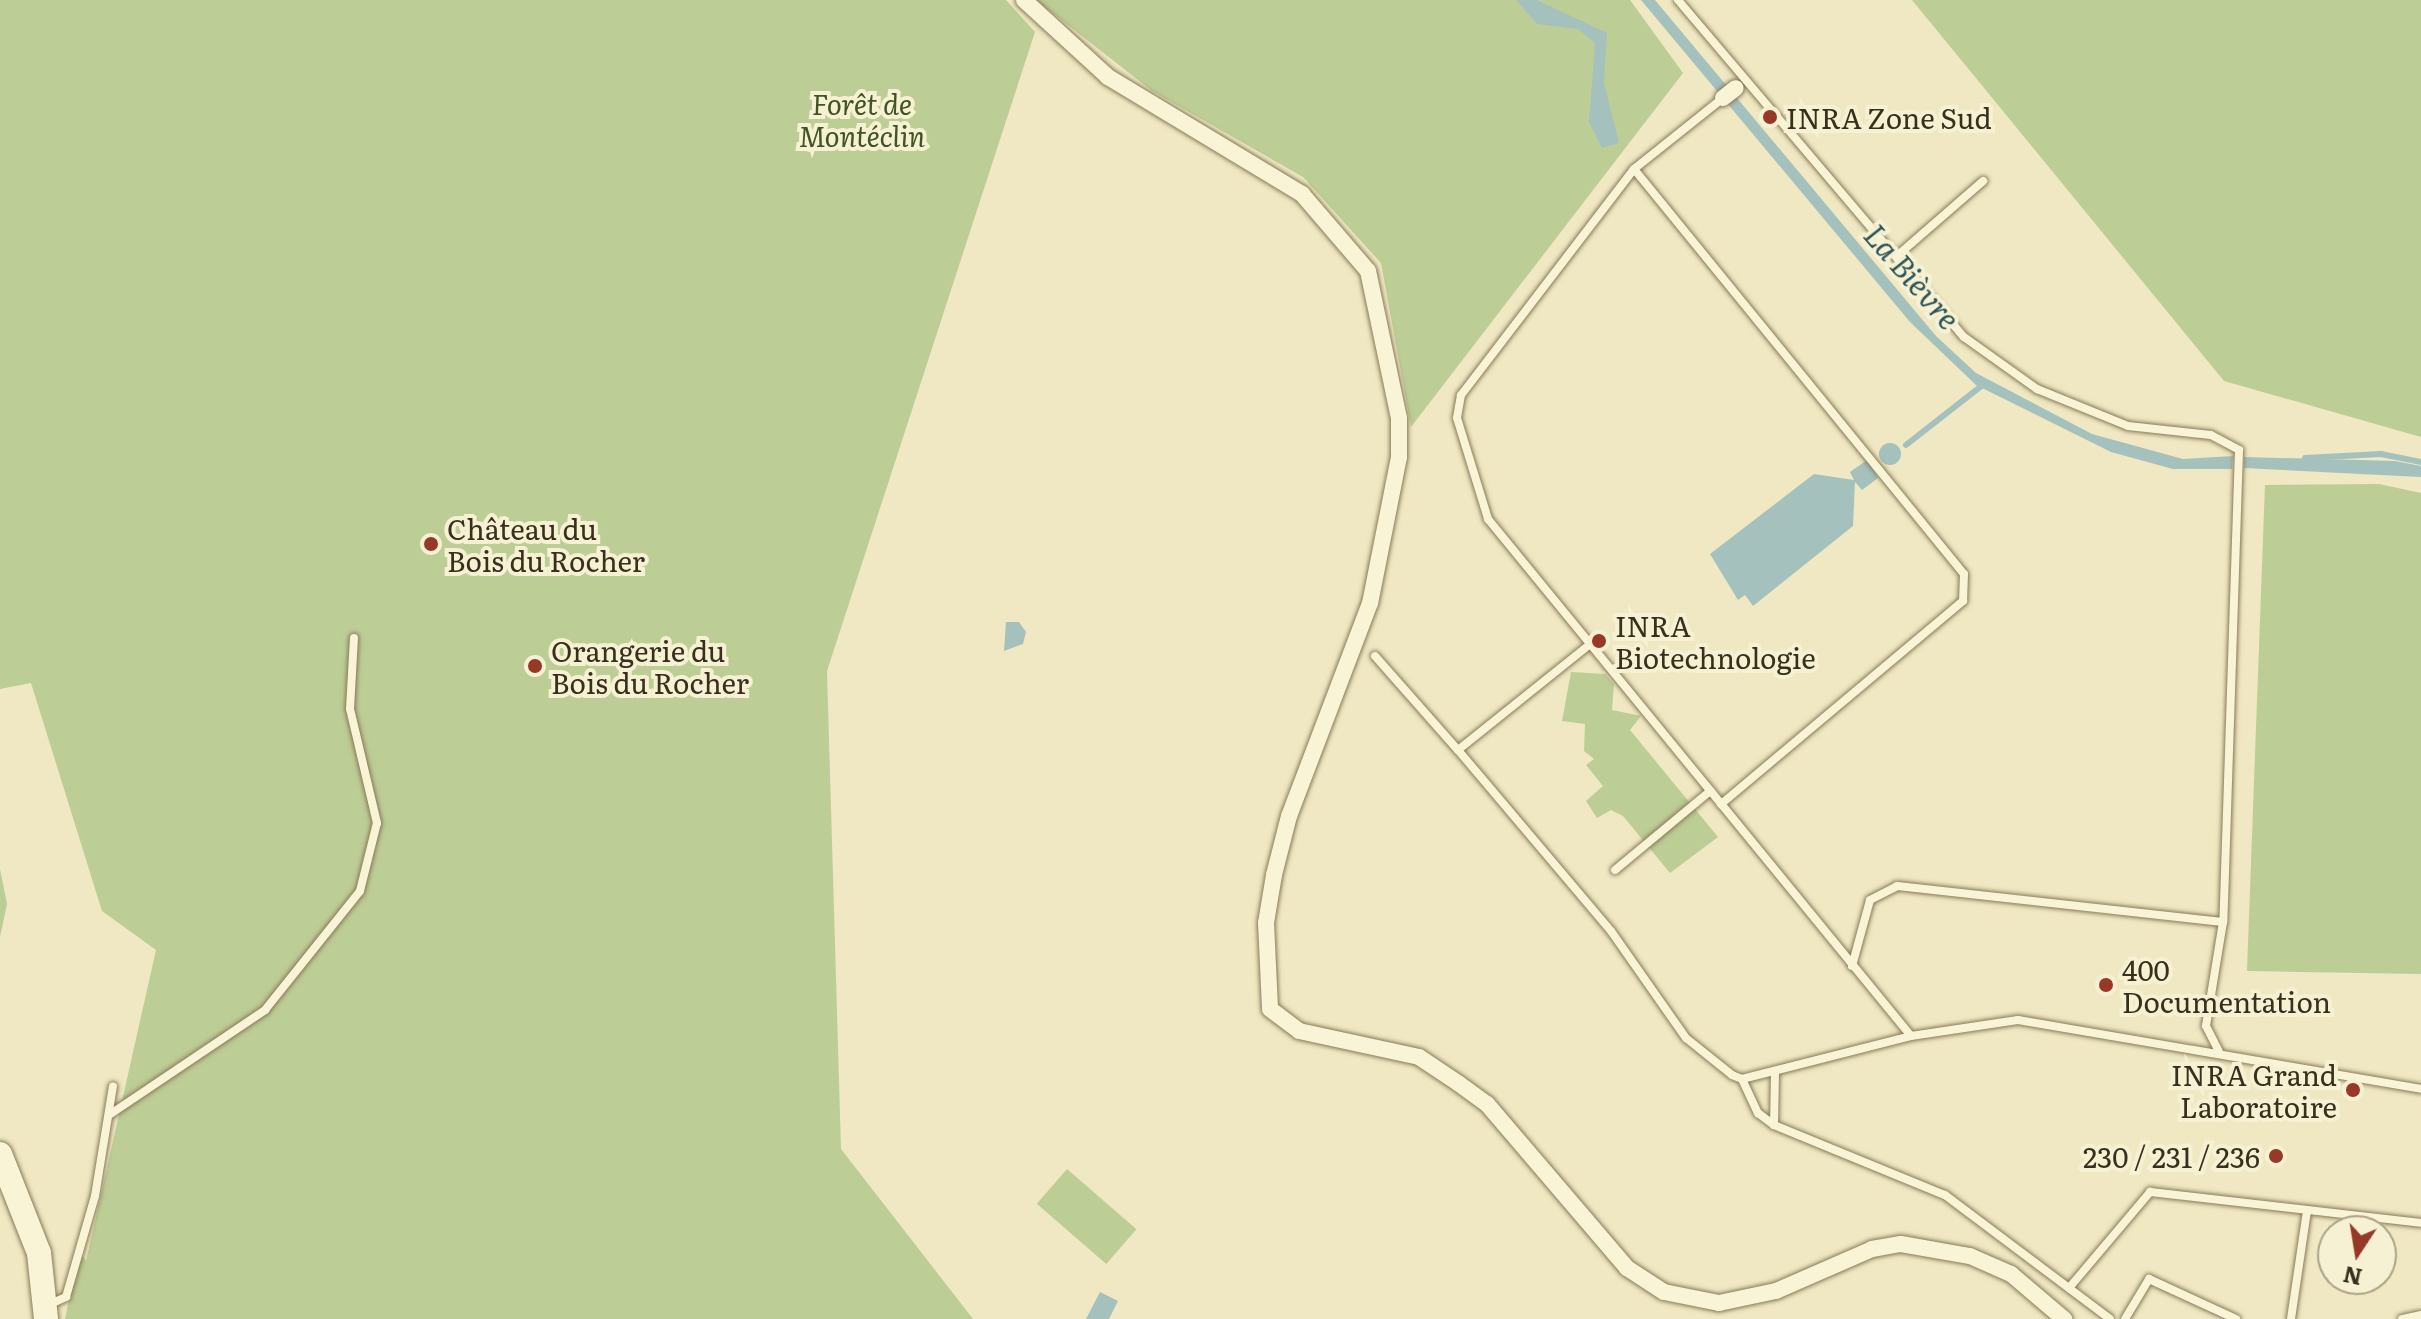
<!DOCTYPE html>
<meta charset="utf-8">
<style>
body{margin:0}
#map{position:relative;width:2421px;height:1319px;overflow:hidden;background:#efe8c2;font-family:Literata,serif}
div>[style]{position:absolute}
.green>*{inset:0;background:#bdcd96;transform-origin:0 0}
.water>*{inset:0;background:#a4c1bd}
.round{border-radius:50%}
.stream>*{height:6px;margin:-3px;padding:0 3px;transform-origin:3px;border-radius:3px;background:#a4c1bd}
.roads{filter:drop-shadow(0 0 2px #897a59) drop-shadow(0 0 2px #897a59)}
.service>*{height:8px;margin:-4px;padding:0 4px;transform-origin:4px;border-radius:4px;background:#f9f4d5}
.minor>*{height:16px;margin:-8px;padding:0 8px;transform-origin:8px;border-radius:8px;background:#f9f4d5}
.secondary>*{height:24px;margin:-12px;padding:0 12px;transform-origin:12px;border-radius:12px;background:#f9f4d5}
.dots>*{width:22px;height:22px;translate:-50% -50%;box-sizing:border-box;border:4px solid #f6f1d2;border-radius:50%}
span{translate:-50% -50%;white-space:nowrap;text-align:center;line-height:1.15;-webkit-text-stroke:8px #f6f1d2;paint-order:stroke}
.park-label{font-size:28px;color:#415524;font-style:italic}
.poi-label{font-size:28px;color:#382f1d}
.left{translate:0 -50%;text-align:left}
.right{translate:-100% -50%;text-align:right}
.water-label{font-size:30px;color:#2c5458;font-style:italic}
.north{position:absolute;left:2317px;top:1215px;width:80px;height:80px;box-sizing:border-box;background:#f6f1d2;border:2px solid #aaa38a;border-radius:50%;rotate:192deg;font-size:22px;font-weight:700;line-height:32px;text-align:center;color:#382f1d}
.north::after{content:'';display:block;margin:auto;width:28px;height:36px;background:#983928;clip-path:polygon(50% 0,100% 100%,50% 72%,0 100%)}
</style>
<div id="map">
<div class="green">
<i style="clip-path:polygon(0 0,1006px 0,1035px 32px,827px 671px,841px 1149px,973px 1319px,65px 1319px,79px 1249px,86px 1261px,156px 950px,102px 911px,31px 683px,0 689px)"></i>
<i style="clip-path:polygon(1036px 0,1630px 0,1683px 73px,1411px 427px,1381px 263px,1303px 177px,1152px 91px)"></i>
<i style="clip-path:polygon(1912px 0,2421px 0,2421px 437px,2224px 381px)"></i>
<i style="clip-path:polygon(2379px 484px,2421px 493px,2421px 974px,2247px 971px,2265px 485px)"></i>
<i style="clip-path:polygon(1571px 672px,1605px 674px,1614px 684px,1612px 710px,1641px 716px,1630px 730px,1718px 837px,1670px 873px,1623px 816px,1611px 810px,1597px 818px,1586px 801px,1603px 786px,1586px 765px,1594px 759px,1584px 751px,1585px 724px,1562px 721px)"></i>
<i style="clip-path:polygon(0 869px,7px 904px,0 937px)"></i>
<i style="left:1067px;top:1169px;width:92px;height:46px;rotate:41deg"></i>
</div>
<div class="water">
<i style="clip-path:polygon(1516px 0,1537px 0,1607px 33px,1604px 83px,1619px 143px,1602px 148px,1589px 122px,1595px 43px,1578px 29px,1537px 24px)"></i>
<i style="clip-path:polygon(1641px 0,1655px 0,1936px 336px,1976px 373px,2092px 434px,2183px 459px,2233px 456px,2232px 469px,2173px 469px,2111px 452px,1976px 385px,1910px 322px)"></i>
<i class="round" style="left:1879px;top:443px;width:22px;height:22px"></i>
<i style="clip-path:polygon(2244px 457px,2395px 461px,2421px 466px,2421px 477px,2244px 468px)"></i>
<i style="clip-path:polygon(1867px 460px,1878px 478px,1862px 490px,1855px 482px,1853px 526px,1753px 606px,1745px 595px,1738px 600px,1710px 554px,1814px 474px,1854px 480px,1850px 472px)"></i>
<i style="clip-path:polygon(1006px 622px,1019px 622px,1026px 632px,1023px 644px,1004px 651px)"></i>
<i style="clip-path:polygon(1100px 1292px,1118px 1301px,1109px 1319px,1086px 1319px)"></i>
</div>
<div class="stream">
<i style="left:1906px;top:445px;width:100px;rotate:-38.1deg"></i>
<i style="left:2305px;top:458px;width:76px;rotate:-3deg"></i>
<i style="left:2381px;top:454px;width:41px;rotate:11.3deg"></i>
</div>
<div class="roads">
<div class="service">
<i style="left:1678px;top:0;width:442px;rotate:49.7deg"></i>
<i style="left:1964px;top:337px;width:90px;rotate:35.5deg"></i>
<i style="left:2037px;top:389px;width:98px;rotate:22.1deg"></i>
<i style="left:2128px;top:426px;width:83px;rotate:6.2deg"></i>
<i style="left:2211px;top:435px;width:32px;rotate:28deg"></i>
<i style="left:2239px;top:450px;width:472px;rotate:91.9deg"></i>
<i style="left:2223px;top:922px;width:105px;rotate:99.3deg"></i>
<i style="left:2206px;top:1026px;width:28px;rotate:63deg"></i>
<i style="left:1723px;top:98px;width:114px;rotate:141.4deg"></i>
<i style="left:1634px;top:169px;width:285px;rotate:127.4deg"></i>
<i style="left:1461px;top:395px;width:23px;rotate:100deg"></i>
<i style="left:1457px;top:418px;width:106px;rotate:72.9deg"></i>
<i style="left:1488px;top:519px;width:668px;rotate:50.71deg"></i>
<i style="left:1634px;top:169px;width:522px;rotate:50.83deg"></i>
<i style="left:1964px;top:574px;width:27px;rotate:92deg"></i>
<i style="left:1963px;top:601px;width:316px;rotate:140deg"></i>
<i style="left:1898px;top:255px;width:113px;rotate:-41deg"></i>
<i style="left:1589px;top:645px;width:168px;rotate:141.3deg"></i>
<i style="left:1458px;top:750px;width:237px;rotate:49.8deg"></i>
<i style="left:1611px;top:931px;width:131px;rotate:55deg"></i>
<i style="left:1686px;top:1038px;width:59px;rotate:38.8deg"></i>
<i style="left:1732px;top:1075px;width:11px;rotate:22deg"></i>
<i style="left:1742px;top:1079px;width:174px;rotate:-14.3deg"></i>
<i style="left:1911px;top:1036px;width:108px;rotate:-8.5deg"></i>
<i style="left:2018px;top:1020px;width:409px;rotate:9.7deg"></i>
<i style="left:1375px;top:656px;width:125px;rotate:48.6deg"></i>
<i style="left:1615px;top:870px;width:124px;rotate:-39.7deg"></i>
<i style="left:1852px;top:966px;width:68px;rotate:-74.7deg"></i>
<i style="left:1870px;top:900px;width:30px;rotate:-27deg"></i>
<i style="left:1897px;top:886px;width:328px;rotate:6.3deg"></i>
<i style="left:1742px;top:1079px;width:38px;rotate:65deg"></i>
<i style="left:1758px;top:1113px;width:20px;rotate:37deg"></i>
<i style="left:1774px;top:1125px;width:185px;rotate:22.3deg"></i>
<i style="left:1945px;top:1195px;width:206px;rotate:36.9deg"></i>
<i style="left:109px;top:1115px;width:188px;rotate:-33.9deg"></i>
<i style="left:265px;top:1010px;width:152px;rotate:-51.4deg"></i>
<i style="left:360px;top:891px;width:70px;rotate:-76deg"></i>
<i style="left:377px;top:823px;width:117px;rotate:-103.3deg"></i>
<i style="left:350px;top:709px;width:71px;rotate:-86.8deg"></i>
<i style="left:1774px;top:1125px;width:53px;rotate:-88.9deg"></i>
<i style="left:2069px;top:1288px;width:126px;rotate:-49.8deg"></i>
<i style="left:2150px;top:1192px;width:273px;rotate:6.5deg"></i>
<i style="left:48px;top:1305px;width:20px;rotate:-24deg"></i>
<i style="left:66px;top:1297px;width:105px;rotate:-74deg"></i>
<i style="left:95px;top:1196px;width:111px;rotate:-80.7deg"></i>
<i style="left:2125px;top:1319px;width:47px;rotate:-59deg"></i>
<i style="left:2149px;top:1279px;width:96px;rotate:24.7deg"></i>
<i style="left:2291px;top:1319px;width:110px;rotate:-81.6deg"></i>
<i style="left:2402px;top:1319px;width:19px;rotate:-12deg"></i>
</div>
<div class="minor">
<i style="left:1024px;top:0;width:114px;rotate:42.5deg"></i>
<i style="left:1108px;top:77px;width:227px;rotate:31.1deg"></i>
<i style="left:1302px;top:194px;width:101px;rotate:49.4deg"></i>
<i style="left:1368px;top:271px;width:150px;rotate:78.1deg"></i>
<i style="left:1399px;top:418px;width:39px;rotate:90deg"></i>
<i style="left:1399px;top:457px;width:149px;rotate:101.2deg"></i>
<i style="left:1370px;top:603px;width:228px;rotate:110.8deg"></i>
<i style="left:1289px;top:816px;width:61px;rotate:104.3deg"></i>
<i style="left:1274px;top:875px;width:49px;rotate:99.5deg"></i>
<i style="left:1266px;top:923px;width:86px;rotate:87.3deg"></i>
<i style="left:1270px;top:1009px;width:36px;rotate:37deg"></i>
<i style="left:1299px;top:1031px;width:123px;rotate:12.2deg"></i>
<i style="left:1419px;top:1057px;width:47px;rotate:33.7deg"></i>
<i style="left:1458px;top:1083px;width:36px;rotate:36deg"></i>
<i style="left:1487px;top:1104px;width:216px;rotate:49.5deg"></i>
<i style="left:1627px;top:1268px;width:44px;rotate:33deg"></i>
<i style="left:1664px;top:1292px;width:56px;rotate:11.3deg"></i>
<i style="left:1719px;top:1303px;width:58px;rotate:-11.9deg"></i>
<i style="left:1776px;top:1291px;width:105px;rotate:-23.6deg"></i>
<i style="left:1872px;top:1249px;width:29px;rotate:-10deg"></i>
<i style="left:1901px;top:1244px;width:70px;rotate:9.9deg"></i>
<i style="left:1970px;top:1256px;width:45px;rotate:23.7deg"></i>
<i style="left:2011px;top:1274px;width:70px;rotate:40.3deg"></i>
<i style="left:1723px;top:98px;width:16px;rotate:-38deg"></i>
</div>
<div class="secondary">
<i style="left:0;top:1154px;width:106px;rotate:68.5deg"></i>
<i style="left:39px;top:1253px;width:66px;rotate:83.9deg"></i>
</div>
</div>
<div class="dots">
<i style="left:1770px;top:117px;background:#983928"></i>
<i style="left:431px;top:544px;background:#983928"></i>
<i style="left:1599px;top:641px;background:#983928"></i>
<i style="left:535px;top:666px;background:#983928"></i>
<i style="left:2106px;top:985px;background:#983928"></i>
<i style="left:2353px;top:1090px;background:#983928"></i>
<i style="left:2276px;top:1156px;background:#983928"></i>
</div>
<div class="park-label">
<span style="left:862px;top:119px">Forêt de<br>Montéclin</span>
</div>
<div class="poi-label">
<span class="left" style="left:1786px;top:117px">INRA Zone Sud</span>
<span class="left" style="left:447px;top:544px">Château du<br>Bois du Rocher</span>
<span class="left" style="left:1615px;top:641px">INRA<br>Biotechnologie</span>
<span class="left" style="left:551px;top:666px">Orangerie du<br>Bois du Rocher</span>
<span class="left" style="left:2122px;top:985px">400<br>Documentation</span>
<span class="right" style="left:2337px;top:1090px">INRA Grand<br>Laboratoire</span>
<span class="right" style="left:2260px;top:1156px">230 / 231 / 236</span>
</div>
<div class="water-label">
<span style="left:1913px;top:276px;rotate:49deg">La Bièvre</span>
</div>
<div class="north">N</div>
</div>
